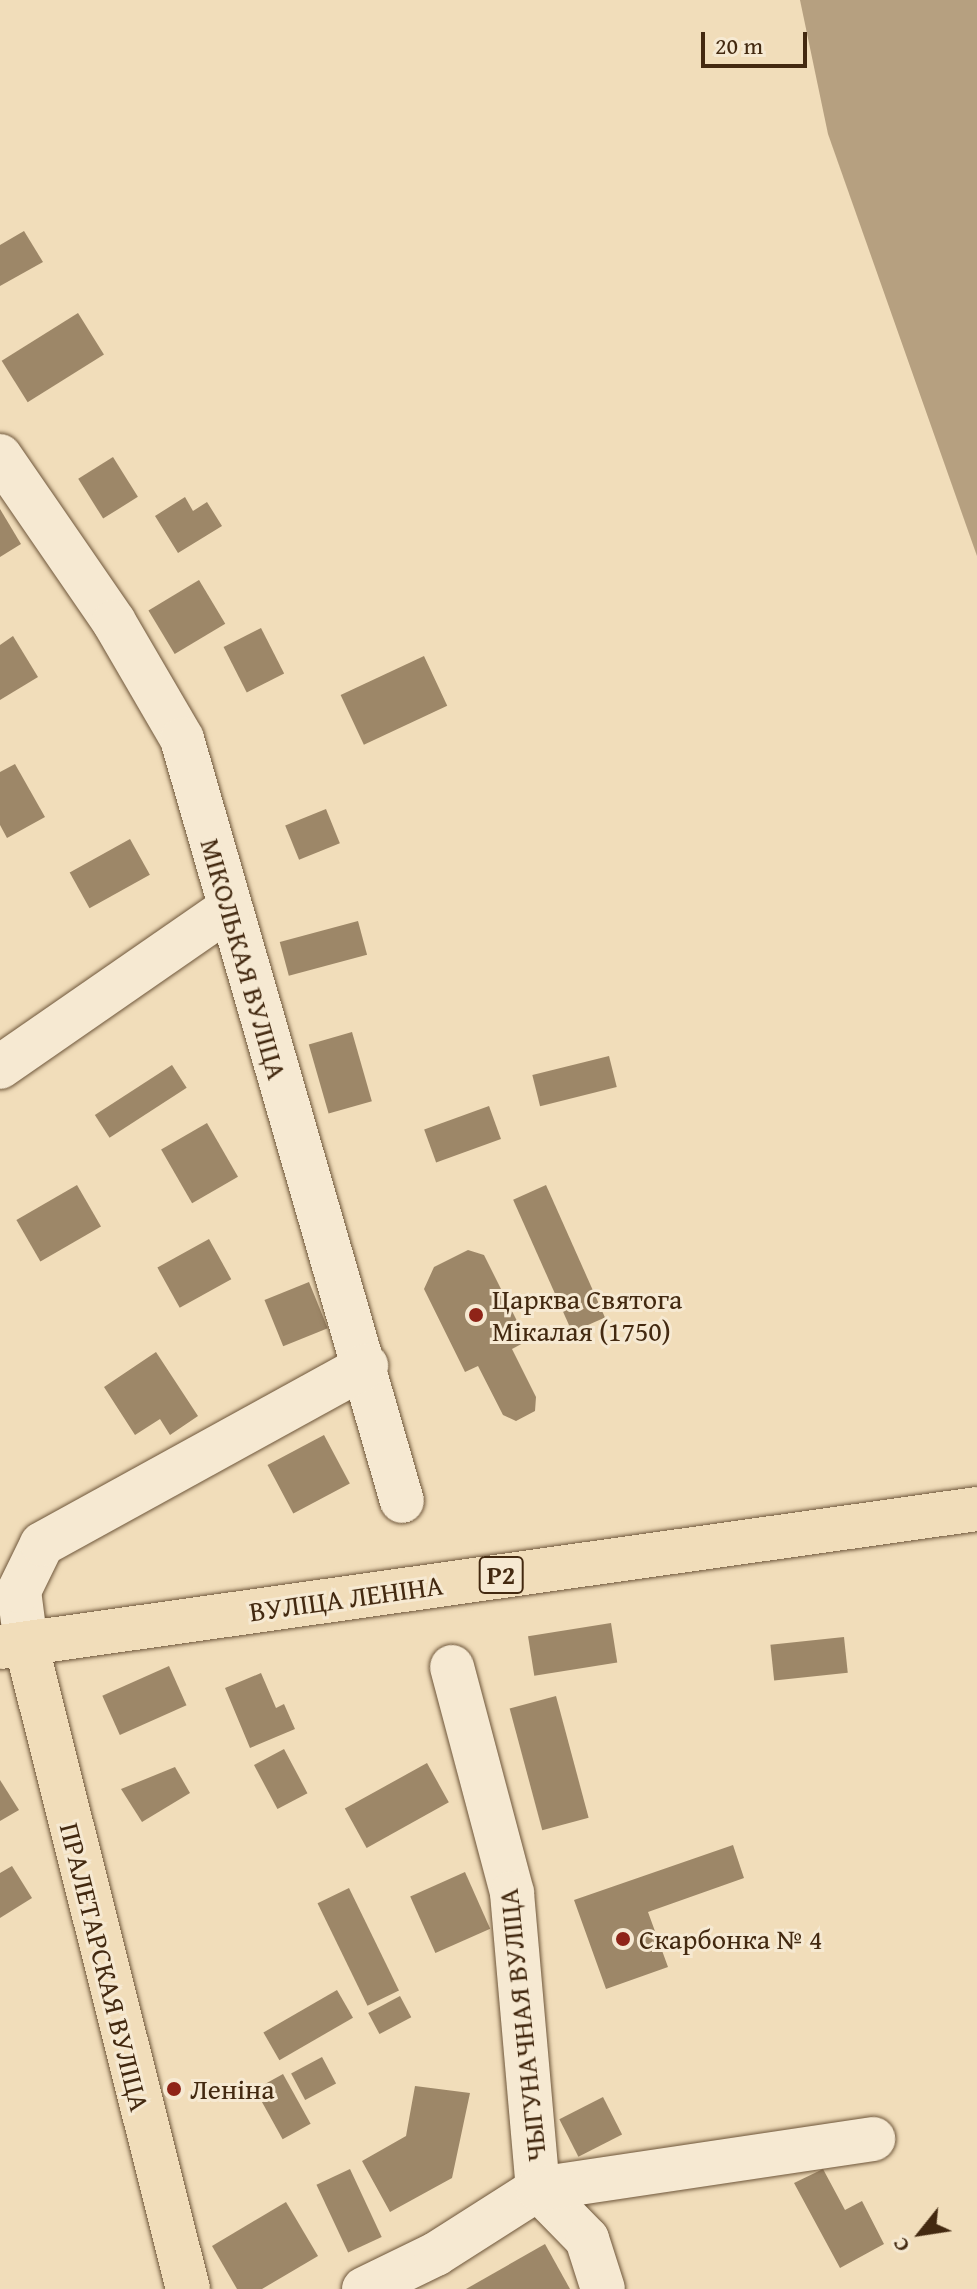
<!DOCTYPE html>
<meta charset="utf-8">
<style>
body{margin:0}
#map{position:relative;width:977px;height:2289px;overflow:hidden;background:#f1ddba;font-family:"Gentium Book Plus",serif}
div>[style]{position:absolute}
.water>*{inset:0;background:#b6a080}
.building>*{inset:0;background:#9d8768;transform-origin:0 0}
.roads{filter:drop-shadow(0 0 2px #6e563a) drop-shadow(0 0 2px #6e563a)}
.minor>*{height:44px;margin:-22px;padding:0 22px;transform-origin:22px;border-radius:22px;background:#f6e9d2}
.major>*{height:44px;margin:-22px;padding:0 22px;transform-origin:22px;border-radius:22px;background:#f1ddba}
.dots>*{width:22px;height:22px;translate:-50% -50%;box-sizing:border-box;border:4px solid #f6e9d2;border-radius:50%}
span{translate:-50% -50%;white-space:nowrap;text-align:center;line-height:1.15;-webkit-text-stroke:6px #f6e9d2;paint-order:stroke}
.shield-label span{padding:2px 6px;background:#f6e9d2;border:2px solid;border-radius:6px;-webkit-text-stroke-width:0}
.shield-label{font-size:26px;color:#432910;font-weight:700}
.street-label{font-size:28px;color:#432910}
.poi-label{font-size:28px;color:#432910}
.left{translate:0 -50%;text-align:left}
.north{position:absolute;left:881px;top:2193px;width:80px;height:80px;-webkit-text-stroke:6px #f6e9d2;paint-order:stroke;rotate:240deg;font-size:22px;font-weight:700;line-height:32px;text-align:center;color:#432910}
.north::after{content:'';display:block;margin:auto;width:28px;height:36px;background:#432910;clip-path:polygon(50% 0,100% 100%,50% 72%,0 100%)}
.scale{position:absolute;left:701px;top:32px;width:106px;height:36px;box-sizing:border-box;border:4px solid #432910;border-top:0;padding-left:10px;font-size:24px;line-height:28px;white-space:nowrap;color:#432910;-webkit-text-stroke:6px #f6e9d2;paint-order:stroke}
</style>
<div id="map">
<div class="water">
<i style="clip-path:polygon(800px 0,977px 0,977px 556px,828px 134px)"></i>
</div>
<div class="building">
<i style="clip-path:polygon(24px 231px,43px 262px,0 286px,0 245px)"></i>
<i style="left:78px;top:313px;width:49px;height:90px;rotate:58deg"></i>
<i style="left:113px;top:457px;width:47px;height:41px;rotate:58deg"></i>
<i style="clip-path:polygon(185px 497px,193px 511px,207px 502px,222px 526px,178px 553px,155px 516px)"></i>
<i style="clip-path:polygon(0 509px,21px 544px,0 557px)"></i>
<i style="left:199px;top:580px;width:51px;height:59px;rotate:59deg"></i>
<i style="left:261px;top:628px;width:51px;height:42px;rotate:63deg"></i>
<i style="clip-path:polygon(13px 636px,38px 677px,0 700px,0 645px)"></i>
<i style="left:424px;top:656px;width:55px;height:92px;rotate:65deg"></i>
<i style="clip-path:polygon(15px 764px,45px 817px,7px 838px,0 825px,0 772px)"></i>
<i style="left:326px;top:809px;width:37px;height:44px;rotate:68deg"></i>
<i style="left:130px;top:839px;width:41px;height:69px;rotate:61deg"></i>
<i style="left:358px;top:921px;width:35px;height:81px;rotate:75deg"></i>
<i style="left:352px;top:1032px;width:72px;height:45px;rotate:74deg"></i>
<i style="left:609px;top:1056px;width:32px;height:79px;rotate:76deg"></i>
<i style="left:172px;top:1065px;width:27px;height:92px;rotate:57deg"></i>
<i style="left:489px;top:1106px;width:35px;height:69px;rotate:70deg"></i>
<i style="left:207px;top:1123px;width:62px;height:53px;rotate:60deg"></i>
<i style="left:77px;top:1185px;width:48px;height:70px;rotate:60deg"></i>
<i style="left:546px;top:1185px;width:145px;height:36px;rotate:66deg"></i>
<i style="left:209px;top:1239px;width:46px;height:59px;rotate:61deg"></i>
<i style="clip-path:polygon(468px 1250px,484px 1255px,527px 1341px,512px 1349px,536px 1397px,535px 1411px,516px 1421px,503px 1415px,478px 1366px,465px 1372px,424px 1289px,434px 1267px)"></i>
<i style="left:309px;top:1282px;width:50px;height:48px;rotate:68deg"></i>
<i style="clip-path:polygon(156px 1352px,198px 1416px,170px 1435px,160px 1419px,135px 1435px,104px 1387px)"></i>
<i style="left:324px;top:1435px;width:55px;height:64px;rotate:62deg"></i>
<i style="left:611px;top:1623px;width:40px;height:84px;rotate:81deg"></i>
<i style="left:844px;top:1637px;width:36px;height:74px;rotate:84deg"></i>
<i style="left:169px;top:1666px;width:43px;height:73px;rotate:66deg"></i>
<i style="clip-path:polygon(261px 1673px,276px 1708px,284px 1704px,295px 1729px,250px 1748px,225px 1688px)"></i>
<i style="left:556px;top:1696px;width:126px;height:48px;rotate:75deg"></i>
<i style="left:284px;top:1749px;width:50px;height:34px;rotate:62deg"></i>
<i style="left:427px;top:1763px;width:45px;height:94px;rotate:61deg"></i>
<i style="clip-path:polygon(175px 1767px,190px 1793px,142px 1822px,121px 1789px)"></i>
<i style="clip-path:polygon(0 1780px,19px 1810px,0 1821px)"></i>
<i style="clip-path:polygon(733px 1845px,744px 1878px,648px 1912px,668px 1967px,606px 1989px,574px 1900px)"></i>
<i style="clip-path:polygon(12px 1866px,32px 1898px,0 1918px,0 1873px)"></i>
<i style="left:465px;top:1872px;width:62px;height:60px;rotate:66deg"></i>
<i style="left:349px;top:1888px;width:114px;height:35px;rotate:64deg"></i>
<i style="left:337px;top:1990px;width:32px;height:85px;rotate:60deg"></i>
<i style="left:400px;top:1996px;width:24px;height:36px;rotate:62deg"></i>
<i style="left:322px;top:2057px;width:30px;height:35px;rotate:62deg"></i>
<i style="left:283px;top:2074px;width:57px;height:32px;rotate:61deg"></i>
<i style="clip-path:polygon(415px 2086px,470px 2093px,452px 2178px,390px 2212px,362px 2161px,406px 2136px)"></i>
<i style="left:603px;top:2097px;width:42px;height:49px;rotate:63deg"></i>
<i style="left:350px;top:2169px;width:75px;height:37px;rotate:65deg"></i>
<i style="clip-path:polygon(823px 2169px,845px 2210px,862px 2201px,884px 2244px,840px 2268px,794px 2183px)"></i>
<i style="clip-path:polygon(286px 2202px,318px 2256px,262px 2289px,237px 2289px,212px 2246px)"></i>
<i style="clip-path:polygon(545px 2244px,570px 2289px,466px 2289px)"></i>
</div>
<div class="roads">
<div class="minor">
<i style="left:0;top:456px;width:201px;rotate:55.5deg"></i>
<i style="left:114px;top:622px;width:135px;rotate:59.8deg"></i>
<i style="left:182px;top:739px;width:793px;rotate:73.9deg"></i>
<i style="left:0;top:1067px;width:277px;rotate:-34.7deg"></i>
<i style="left:26px;top:1644px;width:53px;rotate:-97.5deg"></i>
<i style="left:19px;top:1591px;width:52px;rotate:-63.9deg"></i>
<i style="left:42px;top:1544px;width:370px;rotate:-28.8deg"></i>
<i style="left:452px;top:1667px;width:234px;rotate:75.1deg"></i>
<i style="left:512px;top:1893px;width:297px;rotate:85deg"></i>
<i style="left:538px;top:2189px;width:70px;rotate:45.6deg"></i>
<i style="left:587px;top:2239px;width:52px;rotate:72.3deg"></i>
<i style="left:364px;top:2289px;width:80px;rotate:-25.9deg"></i>
<i style="left:436px;top:2254px;width:121px;rotate:-32.5deg"></i>
<i style="left:538px;top:2189px;width:339px;rotate:-8.5deg"></i>
</div>
<div class="major">
<i style="left:26px;top:1644px;width:665px;rotate:75.9deg"></i>
<i style="left:0;top:1647px;width:987px;rotate:-8.04deg"></i>
</div>
</div>
<div class="dots">
<i style="left:476px;top:1315px;background:#8f2418"></i>
<i style="left:623px;top:1939px;background:#8f2418"></i>
<i style="left:174px;top:2089px;background:#8f2418"></i>
</div>
<div class="shield-label">
<span style="left:501px;top:1575px">Р2</span>
</div>
<div class="street-label">
<span style="left:244px;top:959px;rotate:74deg">МІКОЛЬКАЯ ВУЛІЦА</span>
<span style="left:346px;top:1598px;rotate:-8deg">ВУЛІЦА ЛЕНІНА</span>
<span style="left:105px;top:1967px;rotate:76deg">ПРАЛЕТАРСКАЯ ВУЛІЦА</span>
<span style="left:522px;top:2025px;rotate:-96deg">ЧЫГУНАЧНАЯ ВУЛІЦА</span>
</div>
<div class="poi-label">
<span class="left" style="left:492px;top:1315px">Царква Святога<br>Мікалая (1750)</span>
<span class="left" style="left:639px;top:1939px">Скарбонка № 4</span>
<span class="left" style="left:190px;top:2089px">Леніна</span>
</div>
<div class="north">С</div>
<div class="scale">20 m</div>
</div>
